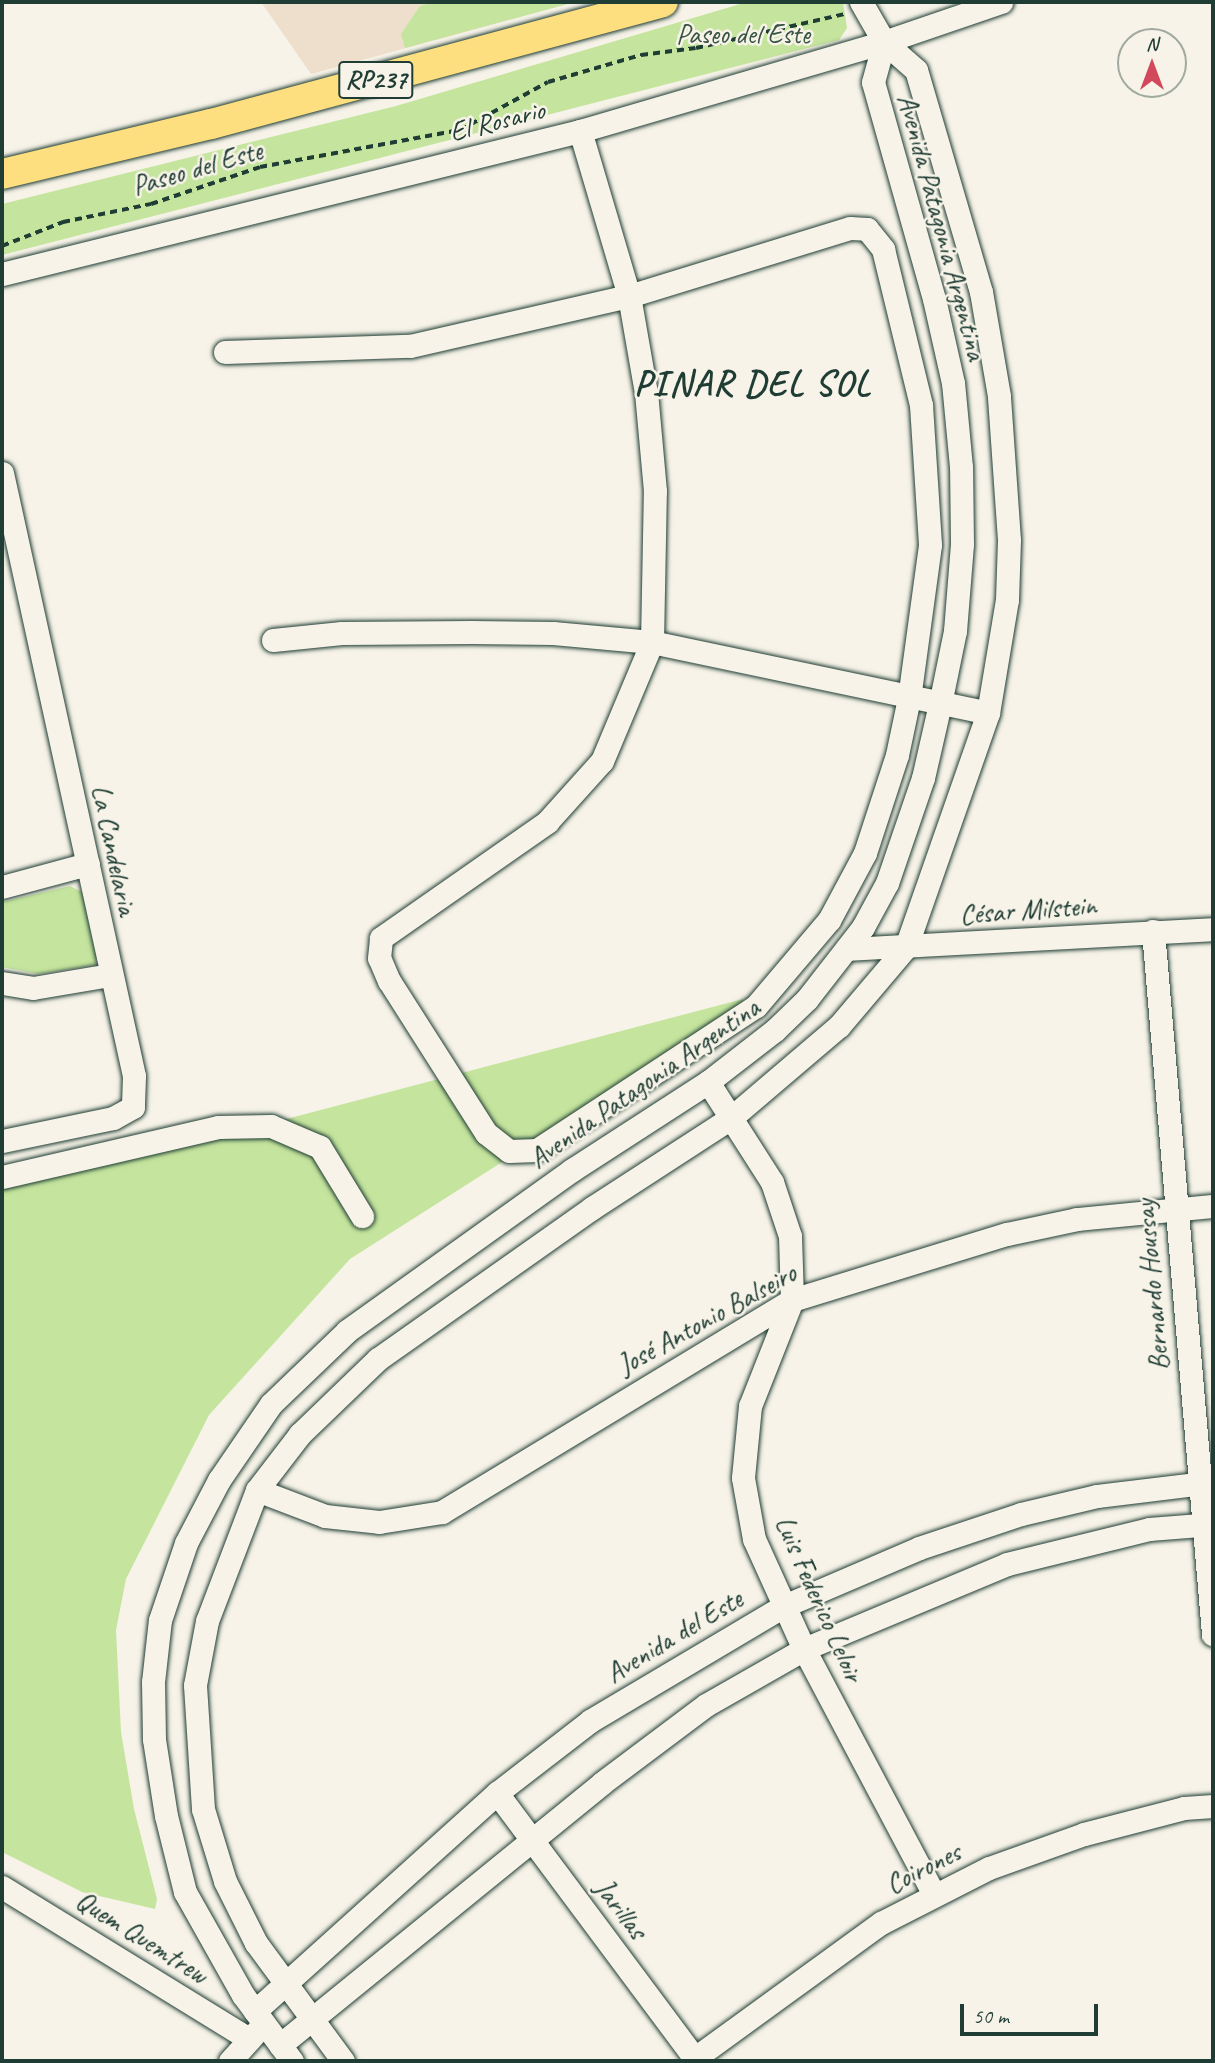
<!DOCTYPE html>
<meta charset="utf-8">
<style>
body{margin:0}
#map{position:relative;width:1215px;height:2063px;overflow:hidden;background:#f7f3e8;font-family:Caveat,sans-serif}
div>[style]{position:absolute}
.built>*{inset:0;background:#eedfcc}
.green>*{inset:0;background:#c5e59e}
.path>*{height:3.5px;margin-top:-1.75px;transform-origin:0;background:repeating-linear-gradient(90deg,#1f3d34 0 7px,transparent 0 12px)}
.roads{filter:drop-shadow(0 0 2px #1f3d34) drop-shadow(0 0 2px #1f3d34)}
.minor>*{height:23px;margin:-11.5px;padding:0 11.5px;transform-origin:11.5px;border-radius:11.5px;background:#f7f3e8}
.major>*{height:30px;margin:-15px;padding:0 15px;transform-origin:15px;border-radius:15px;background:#fedf80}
span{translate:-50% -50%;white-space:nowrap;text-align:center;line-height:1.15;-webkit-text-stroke:5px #f7f3e8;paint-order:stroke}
.shield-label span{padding:2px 5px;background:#f7f3e8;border:2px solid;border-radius:5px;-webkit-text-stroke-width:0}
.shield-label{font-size:26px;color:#1f3d34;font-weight:700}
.park-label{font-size:28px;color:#385644}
.street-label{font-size:28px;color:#1f3d34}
.district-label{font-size:35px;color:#1f3d34;font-weight:700;letter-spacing:2px}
.frame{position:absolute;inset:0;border:4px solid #1f3d34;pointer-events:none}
.north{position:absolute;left:1117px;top:28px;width:70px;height:70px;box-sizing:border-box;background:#f7f3e8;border:2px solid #a1aaa0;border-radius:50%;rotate:0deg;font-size:19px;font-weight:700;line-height:28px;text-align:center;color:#1f3d34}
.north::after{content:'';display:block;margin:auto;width:24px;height:32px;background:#d1495b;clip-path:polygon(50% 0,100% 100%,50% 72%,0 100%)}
.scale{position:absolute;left:960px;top:2004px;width:138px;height:32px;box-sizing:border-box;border:4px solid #1f3d34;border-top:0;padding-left:9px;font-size:21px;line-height:24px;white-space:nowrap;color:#1f3d34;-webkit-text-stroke:5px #f7f3e8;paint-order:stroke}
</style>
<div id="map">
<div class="built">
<i style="clip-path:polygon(261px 2px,575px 2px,311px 74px)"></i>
</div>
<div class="green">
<i style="clip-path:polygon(436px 2px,575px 2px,405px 48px,401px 34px,420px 6px)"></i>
<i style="clip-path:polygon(747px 2px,843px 2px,847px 28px,839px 40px,2px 255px,2px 204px,396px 106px)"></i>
<i style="clip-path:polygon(70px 886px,84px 893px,99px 946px,95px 965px,38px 974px,2px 967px,2px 902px)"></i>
<i style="clip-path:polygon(743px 999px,744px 1008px,350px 1259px,209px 1415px,126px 1579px,116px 1630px,121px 1732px,134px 1809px,157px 1899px,155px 1909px,82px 1892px,2px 1852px,2px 1186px,214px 1138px)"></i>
</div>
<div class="path">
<i style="left:2px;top:246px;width:66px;rotate:-21.5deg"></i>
<i style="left:63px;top:222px;width:90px;rotate:-11.6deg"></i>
<i style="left:151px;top:204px;width:115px;rotate:-18.7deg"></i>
<i style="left:260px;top:167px;width:203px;rotate:-10.5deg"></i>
<i style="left:460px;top:130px;width:100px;rotate:-28.6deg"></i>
<i style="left:548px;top:82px;width:97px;rotate:-16.2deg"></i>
<i style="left:641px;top:55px;width:55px;rotate:-7.3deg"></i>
<i style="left:696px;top:48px;width:153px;rotate:-12.9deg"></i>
</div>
<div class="roads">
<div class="minor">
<i style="left:2px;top:274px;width:595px;rotate:-13.9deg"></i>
<i style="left:580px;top:131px;width:317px;rotate:-16.3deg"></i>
<i style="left:884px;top:42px;width:124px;rotate:-18.9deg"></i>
<i style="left:225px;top:352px;width:185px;rotate:-1.9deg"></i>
<i style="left:410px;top:346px;width:225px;rotate:-12.9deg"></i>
<i style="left:629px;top:296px;width:231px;rotate:-17.1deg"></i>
<i style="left:850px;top:228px;width:17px;rotate:3deg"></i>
<i style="left:867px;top:229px;width:26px;rotate:51deg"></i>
<i style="left:883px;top:249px;width:161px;rotate:76.3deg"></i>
<i style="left:921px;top:405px;width:140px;rotate:86.3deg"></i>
<i style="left:930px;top:545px;width:154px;rotate:97.8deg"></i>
<i style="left:909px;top:698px;width:58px;rotate:101.9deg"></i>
<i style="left:897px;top:755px;width:103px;rotate:108.1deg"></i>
<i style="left:865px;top:853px;width:76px;rotate:118.2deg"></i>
<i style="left:829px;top:920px;width:113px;rotate:130.3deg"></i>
<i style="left:756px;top:1006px;width:262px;rotate:146.7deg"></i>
<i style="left:537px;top:1150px;width:28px;rotate:178deg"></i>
<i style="left:509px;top:1151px;width:29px;rotate:-142deg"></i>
<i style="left:486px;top:1133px;width:180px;rotate:-122.5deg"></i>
<i style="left:389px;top:981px;width:25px;rotate:-113deg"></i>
<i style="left:379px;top:958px;width:20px;rotate:-84deg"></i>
<i style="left:381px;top:938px;width:203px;rotate:-34.9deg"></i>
<i style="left:547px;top:822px;width:82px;rotate:-48deg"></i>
<i style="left:602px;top:761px;width:129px;rotate:-67.2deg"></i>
<i style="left:652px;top:642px;width:151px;rotate:-88.9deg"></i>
<i style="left:655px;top:491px;width:98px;rotate:-95.2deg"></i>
<i style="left:646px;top:393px;width:98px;rotate:-99.9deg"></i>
<i style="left:629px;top:296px;width:172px;rotate:-106.5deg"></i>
<i style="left:2px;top:473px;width:617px;rotate:77.65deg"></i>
<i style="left:134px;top:1076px;width:31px;rotate:92deg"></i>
<i style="left:133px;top:1107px;width:23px;rotate:151deg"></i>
<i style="left:113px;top:1118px;width:113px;rotate:168.3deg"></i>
<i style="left:273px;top:640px;width:69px;rotate:-5.8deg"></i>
<i style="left:342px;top:633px;width:129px;rotate:-0.4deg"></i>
<i style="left:471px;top:632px;width:82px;rotate:0.7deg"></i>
<i style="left:553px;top:633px;width:99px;rotate:5.2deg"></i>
<i style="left:652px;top:642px;width:343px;rotate:11.9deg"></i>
<i style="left:2px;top:887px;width:89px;rotate:-15deg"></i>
<i style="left:1153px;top:931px;width:706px;rotate:85.12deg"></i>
<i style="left:847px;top:949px;width:367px;rotate:-3.1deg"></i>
<i style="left:2px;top:983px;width:31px;rotate:9deg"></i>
<i style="left:33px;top:988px;width:78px;rotate:-9.6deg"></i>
<i style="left:708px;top:1082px;width:119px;rotate:57.4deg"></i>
<i style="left:772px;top:1182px;width:57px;rotate:71.6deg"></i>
<i style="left:790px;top:1236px;width:64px;rotate:88.2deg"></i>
<i style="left:792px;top:1300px;width:114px;rotate:111.6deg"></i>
<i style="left:750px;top:1406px;width:72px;rotate:95.6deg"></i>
<i style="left:743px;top:1478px;width:62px;rotate:79.8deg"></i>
<i style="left:754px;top:1539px;width:121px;rotate:65.6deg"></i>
<i style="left:804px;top:1649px;width:278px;rotate:62.1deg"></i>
<i style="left:2px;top:1177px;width:222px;rotate:-13deg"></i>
<i style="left:218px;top:1127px;width:53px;rotate:-1.1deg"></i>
<i style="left:271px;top:1126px;width:53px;rotate:23.2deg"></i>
<i style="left:320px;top:1147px;width:81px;rotate:58.7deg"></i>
<i style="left:257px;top:1490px;width:73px;rotate:20.9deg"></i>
<i style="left:325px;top:1516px;width:54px;rotate:6.3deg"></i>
<i style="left:379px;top:1522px;width:64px;rotate:-9deg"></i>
<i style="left:442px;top:1512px;width:409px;rotate:-31.2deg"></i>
<i style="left:792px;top:1300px;width:225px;rotate:-17.1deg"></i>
<i style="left:1007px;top:1234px;width:72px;rotate:-12.1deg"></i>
<i style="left:1077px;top:1219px;width:137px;rotate:-5.5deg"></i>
<i style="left:497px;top:1793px;width:334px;rotate:53.3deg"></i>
<i style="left:2px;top:1887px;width:290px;rotate:31.6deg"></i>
<i style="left:255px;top:2011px;width:326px;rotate:-42deg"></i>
<i style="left:497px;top:1793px;width:118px;rotate:-37.7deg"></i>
<i style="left:590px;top:1721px;width:226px;rotate:-30.7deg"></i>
<i style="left:784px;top:1606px;width:147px;rotate:-23.2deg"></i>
<i style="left:919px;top:1548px;width:108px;rotate:-18.4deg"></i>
<i style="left:1021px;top:1514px;width:78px;rotate:-13.3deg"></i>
<i style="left:1097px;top:1496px;width:117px;rotate:-6.9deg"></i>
<i style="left:280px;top:2045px;width:415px;rotate:-39.1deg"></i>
<i style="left:602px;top:1783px;width:130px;rotate:-36.9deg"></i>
<i style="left:706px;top:1705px;width:113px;rotate:-29.7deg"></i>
<i style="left:804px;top:1649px;width:220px;rotate:-22.7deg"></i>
<i style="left:1007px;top:1564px;width:146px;rotate:-13.8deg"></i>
<i style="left:1149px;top:1529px;width:64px;rotate:-4.5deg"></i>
<i style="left:695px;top:2058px;width:230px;rotate:-36deg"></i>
<i style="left:881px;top:1923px;width:121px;rotate:-27deg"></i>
<i style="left:989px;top:1868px;width:101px;rotate:-19.7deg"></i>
<i style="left:1084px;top:1834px;width:103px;rotate:-14.6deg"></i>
<i style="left:1184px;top:1808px;width:29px;rotate:-4deg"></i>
<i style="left:230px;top:2061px;width:42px;rotate:-47.9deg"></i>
<i style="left:292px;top:2061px;width:82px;rotate:-126.6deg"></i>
<i style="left:243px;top:1995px;width:118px;rotate:-119.4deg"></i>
<i style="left:185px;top:1892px;width:78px;rotate:-104deg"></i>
<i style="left:166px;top:1816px;width:78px;rotate:-98.9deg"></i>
<i style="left:154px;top:1739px;width:57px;rotate:-91deg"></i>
<i style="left:153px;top:1682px;width:62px;rotate:-83.6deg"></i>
<i style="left:160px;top:1620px;width:81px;rotate:-71.3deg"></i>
<i style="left:186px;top:1543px;width:71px;rotate:-62.4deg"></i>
<i style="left:219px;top:1480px;width:92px;rotate:-55.6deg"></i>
<i style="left:271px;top:1404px;width:105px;rotate:-43.8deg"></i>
<i style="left:347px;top:1331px;width:277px;rotate:-35.6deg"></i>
<i style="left:572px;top:1170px;width:162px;rotate:-32.9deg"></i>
<i style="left:708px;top:1082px;width:85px;rotate:-37.8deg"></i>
<i style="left:775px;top:1030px;width:45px;rotate:-44.1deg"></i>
<i style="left:807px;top:999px;width:91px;rotate:-52.1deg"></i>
<i style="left:863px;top:927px;width:50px;rotate:-61.4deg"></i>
<i style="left:887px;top:883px;width:111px;rotate:-71.1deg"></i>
<i style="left:923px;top:778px;width:76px;rotate:-77.1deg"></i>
<i style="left:940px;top:704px;width:75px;rotate:-78.4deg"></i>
<i style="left:955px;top:631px;width:87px;rotate:-85.4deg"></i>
<i style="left:962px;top:544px;width:77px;rotate:-90.7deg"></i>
<i style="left:961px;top:467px;width:84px;rotate:-95.4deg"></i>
<i style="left:953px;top:383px;width:86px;rotate:-102.7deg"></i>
<i style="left:934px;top:299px;width:225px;rotate:-105.7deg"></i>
<i style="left:873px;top:82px;width:41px;rotate:-74.6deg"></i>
<i style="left:343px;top:2061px;width:147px;rotate:-126.4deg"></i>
<i style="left:256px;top:1943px;width:69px;rotate:-116.6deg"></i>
<i style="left:225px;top:1881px;width:75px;rotate:-107deg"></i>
<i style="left:203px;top:1809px;width:124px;rotate:-93.7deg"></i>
<i style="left:195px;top:1685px;width:65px;rotate:-79.4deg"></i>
<i style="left:207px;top:1621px;width:140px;rotate:-69.1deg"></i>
<i style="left:257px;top:1490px;width:71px;rotate:-52.5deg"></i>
<i style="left:300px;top:1434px;width:108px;rotate:-43.9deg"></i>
<i style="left:378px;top:1359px;width:262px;rotate:-35.2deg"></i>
<i style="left:592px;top:1208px;width:167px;rotate:-33deg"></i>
<i style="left:732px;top:1117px;width:140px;rotate:-40.4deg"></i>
<i style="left:839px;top:1026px;width:104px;rotate:-49.7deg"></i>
<i style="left:906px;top:947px;width:248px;rotate:-70.7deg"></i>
<i style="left:988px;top:713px;width:115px;rotate:-80.5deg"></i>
<i style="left:1007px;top:600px;width:60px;rotate:-88.1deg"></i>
<i style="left:1009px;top:540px;width:144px;rotate:-94deg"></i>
<i style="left:999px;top:396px;width:106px;rotate:-99.8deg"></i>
<i style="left:981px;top:292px;width:231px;rotate:-106.3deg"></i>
<i style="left:916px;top:70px;width:43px;rotate:-138.8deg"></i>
<i style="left:884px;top:42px;width:46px;rotate:-119.9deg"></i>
</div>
<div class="major">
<i style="left:2px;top:174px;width:215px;rotate:-13.5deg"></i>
<i style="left:211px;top:124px;width:468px;rotate:-15.1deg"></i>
</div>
</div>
<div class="shield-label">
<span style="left:376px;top:80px">RP237</span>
</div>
<div class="park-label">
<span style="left:743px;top:34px">Paseo del Este</span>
</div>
<div class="street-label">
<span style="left:497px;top:121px;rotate:-14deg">El Rosario</span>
<span style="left:197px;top:168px;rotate:-16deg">Paseo del Este</span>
<span style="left:942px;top:227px;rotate:75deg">Avenida Patagonia Argentina</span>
<span style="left:114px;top:850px;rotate:78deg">La Candelaria</span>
<span style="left:1028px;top:910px;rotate:-4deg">César Milstein</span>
<span style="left:644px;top:1083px;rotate:-35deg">Avenida Patagonia Argentina</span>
<span style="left:1152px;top:1285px;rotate:-95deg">Bernardo Houssay</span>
<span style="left:707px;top:1319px;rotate:-29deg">José Antonio Balseiro</span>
<span style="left:819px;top:1599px;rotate:66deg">Luis Federico Leloir</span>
<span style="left:674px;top:1636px;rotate:-31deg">Avenida del Este</span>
<span style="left:923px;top:1868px;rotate:-27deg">Coirones</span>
<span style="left:621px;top:1909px;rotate:53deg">Jarillas</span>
<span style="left:142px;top:1937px;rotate:32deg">Quem Quemtrew</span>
</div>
<div class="district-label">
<span style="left:753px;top:384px">PINAR DEL SOL</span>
</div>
<div class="frame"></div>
<div class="north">N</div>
<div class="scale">50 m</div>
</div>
